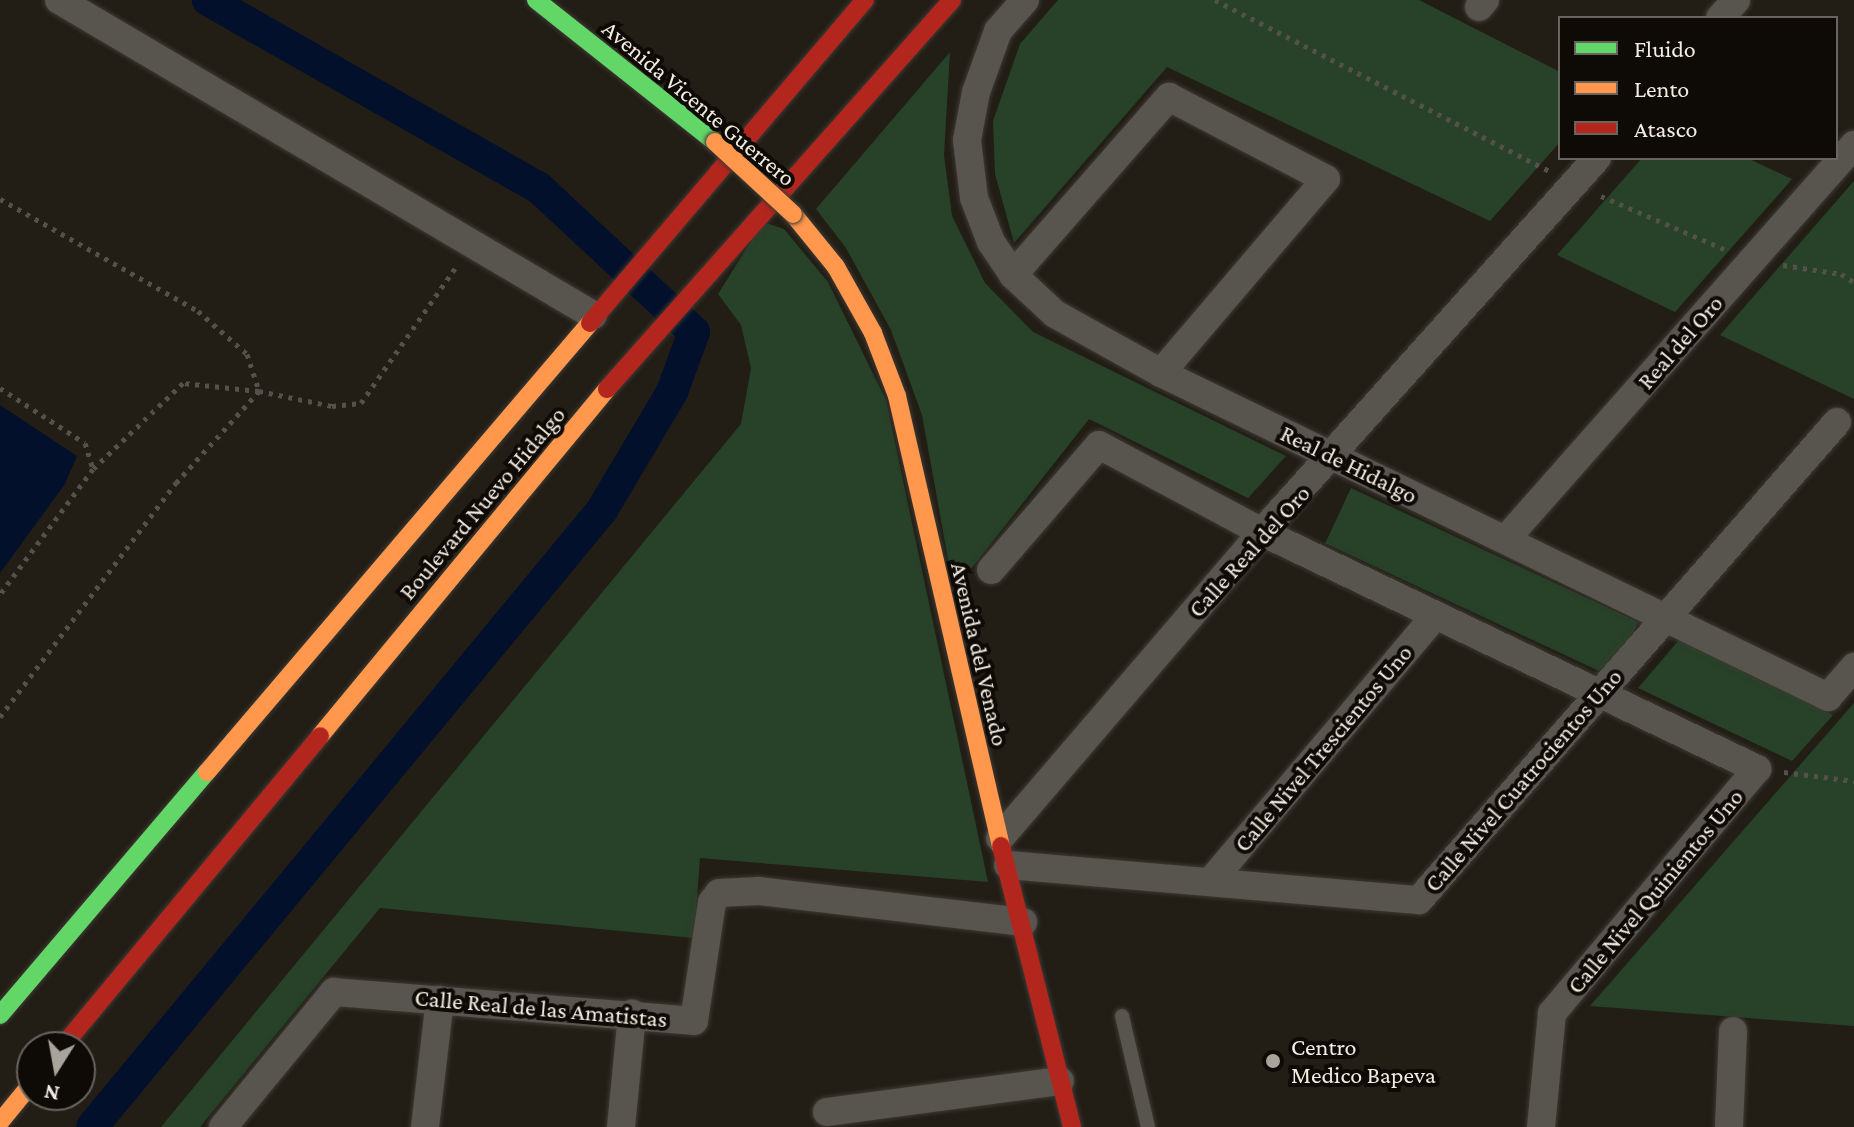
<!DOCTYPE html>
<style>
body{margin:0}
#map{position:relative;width:1854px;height:1127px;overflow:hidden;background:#221e16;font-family:"Crimson Pro",serif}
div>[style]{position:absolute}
.green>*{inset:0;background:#274228;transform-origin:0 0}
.water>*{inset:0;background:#03102c}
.canal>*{height:32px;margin:-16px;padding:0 16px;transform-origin:16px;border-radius:16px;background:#03102c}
.path>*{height:5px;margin-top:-2.5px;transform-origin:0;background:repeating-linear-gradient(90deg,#54514b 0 4px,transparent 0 10px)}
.roads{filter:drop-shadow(0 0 2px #3d3933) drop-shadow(0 0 2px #3d3933)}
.lane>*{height:14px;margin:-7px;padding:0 7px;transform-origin:7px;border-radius:7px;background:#58544e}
.street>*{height:28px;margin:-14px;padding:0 14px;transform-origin:14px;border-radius:14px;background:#58544e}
.fast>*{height:18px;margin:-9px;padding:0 9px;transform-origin:9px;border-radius:9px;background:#63d668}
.slow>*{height:18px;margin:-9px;padding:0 9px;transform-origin:9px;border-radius:9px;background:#ff974d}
.jam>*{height:18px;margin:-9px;padding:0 9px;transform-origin:9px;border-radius:9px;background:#b3261e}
.bridges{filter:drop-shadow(0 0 2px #3d3933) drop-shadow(0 0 2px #3d3933)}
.slow-bridge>*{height:18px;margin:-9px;padding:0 9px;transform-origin:9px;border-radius:9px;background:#ff974d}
.dots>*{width:22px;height:22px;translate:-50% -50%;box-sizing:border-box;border:4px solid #0e0a05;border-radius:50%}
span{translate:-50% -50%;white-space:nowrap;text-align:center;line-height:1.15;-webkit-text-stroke:8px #0e0a05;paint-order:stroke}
.street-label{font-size:24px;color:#f2ece2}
.poi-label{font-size:24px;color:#f2ece2}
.left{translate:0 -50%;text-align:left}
.legend{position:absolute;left:1558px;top:16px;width:280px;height:144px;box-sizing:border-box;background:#0e0a05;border:2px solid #69645d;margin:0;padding:10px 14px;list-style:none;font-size:24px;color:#f2ece2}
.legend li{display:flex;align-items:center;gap:16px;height:40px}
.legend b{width:40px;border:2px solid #69645d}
.north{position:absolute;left:16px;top:1031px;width:80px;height:80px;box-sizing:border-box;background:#0e0a05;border:2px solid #69645d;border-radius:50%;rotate:191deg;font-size:22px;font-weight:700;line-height:32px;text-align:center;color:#f2ece2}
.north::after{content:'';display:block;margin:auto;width:28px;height:36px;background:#a9a49b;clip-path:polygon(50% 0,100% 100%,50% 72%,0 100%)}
</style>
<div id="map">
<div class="green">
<i style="clip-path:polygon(1058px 0,1419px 0,1560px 72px,1560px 142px,1490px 221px,1167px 67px,1014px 243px,995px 174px,993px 121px,1020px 44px)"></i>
<i style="clip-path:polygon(950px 52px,944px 155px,952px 216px,985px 283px,1033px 332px,1286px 456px,1248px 498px,1089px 419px,963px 579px,950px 570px,922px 415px,891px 330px,846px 248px,816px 209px)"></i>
<i style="clip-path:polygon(1642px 158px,1747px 158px,1792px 179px,1675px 312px,1557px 255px)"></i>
<i style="clip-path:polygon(1854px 181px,1854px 399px,1720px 335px)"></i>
<i style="clip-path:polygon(763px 222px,784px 229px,828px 282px,886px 400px,988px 882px,700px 858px,694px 938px,380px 908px,200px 1127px,161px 1127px,741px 424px,751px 368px,741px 325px,718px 294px)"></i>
<i style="left:1351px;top:488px;width:317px;height:61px;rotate:25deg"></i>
<i style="clip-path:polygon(1679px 640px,1833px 715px,1792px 761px,1638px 688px)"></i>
<i style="clip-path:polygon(1854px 703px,1854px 1026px,1590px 1006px)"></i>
</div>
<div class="water">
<i style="clip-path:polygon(0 405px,77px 456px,65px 484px,0 573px)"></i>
</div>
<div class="canal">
<i style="left:92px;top:1127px;width:800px;rotate:-50.42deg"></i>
<i style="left:602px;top:510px;width:137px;rotate:-59.3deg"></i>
<i style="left:672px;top:392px;width:64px;rotate:-69.9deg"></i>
<i style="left:694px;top:332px;width:212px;rotate:-137.1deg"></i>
<i style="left:539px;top:188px;width:381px;rotate:-150.4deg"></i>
</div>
<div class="path">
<i style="left:1215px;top:0;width:375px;rotate:27.1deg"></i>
<i style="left:1601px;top:196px;width:134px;rotate:23.3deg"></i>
<i style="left:0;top:199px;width:227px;rotate:29.5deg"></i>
<i style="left:198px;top:311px;width:65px;rotate:41.3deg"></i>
<i style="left:247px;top:354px;width:39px;rotate:72deg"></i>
<i style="left:259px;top:391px;width:76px;rotate:-174deg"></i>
<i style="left:183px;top:383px;width:124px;rotate:136.3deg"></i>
<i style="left:1783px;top:265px;width:59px;rotate:8.8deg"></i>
<i style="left:1841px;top:274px;width:15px;rotate:32deg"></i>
<i style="left:0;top:388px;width:101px;rotate:32.9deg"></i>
<i style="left:85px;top:443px;width:27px;rotate:73deg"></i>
<i style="left:93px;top:469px;width:156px;rotate:126.6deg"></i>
<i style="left:0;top:717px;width:293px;rotate:-53.1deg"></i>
<i style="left:176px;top:483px;width:124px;rotate:-47.9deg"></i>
<i style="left:259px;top:391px;width:75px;rotate:11.6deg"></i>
<i style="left:332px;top:406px;width:29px;rotate:-6deg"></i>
<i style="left:361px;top:403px;width:166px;rotate:-55.1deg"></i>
<i style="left:1784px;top:772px;width:71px;rotate:7.3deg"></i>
</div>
<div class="roads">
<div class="lane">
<i style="left:1122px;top:1016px;width:114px;rotate:76.8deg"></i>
</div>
<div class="street">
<i style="left:59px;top:0;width:620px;rotate:30.54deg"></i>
<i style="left:1025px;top:0;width:41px;rotate:131.1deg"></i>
<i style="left:998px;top:31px;width:65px;rotate:109.8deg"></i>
<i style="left:976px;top:92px;width:49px;rotate:100.6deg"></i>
<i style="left:967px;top:140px;width:58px;rotate:83.1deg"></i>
<i style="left:974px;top:198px;width:47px;rotate:68.9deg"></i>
<i style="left:991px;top:242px;width:40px;rotate:56deg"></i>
<i style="left:1013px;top:275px;width:57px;rotate:42.9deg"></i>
<i style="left:1055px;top:314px;width:121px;rotate:29.1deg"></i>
<i style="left:1161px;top:373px;width:742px;rotate:25.91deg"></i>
<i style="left:1828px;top:697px;width:40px;rotate:-49deg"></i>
<i style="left:1479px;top:7px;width:9px;rotate:-49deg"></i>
<i style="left:1720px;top:18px;width:24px;rotate:-48deg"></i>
<i style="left:1013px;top:275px;width:237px;rotate:-48.8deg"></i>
<i style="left:1169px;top:97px;width:177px;rotate:27.6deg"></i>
<i style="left:1326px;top:179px;width:255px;rotate:130.4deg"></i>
<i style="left:1506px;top:539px;width:526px;rotate:-48.55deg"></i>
<i style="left:991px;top:570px;width:165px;rotate:-49.2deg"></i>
<i style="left:1099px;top:445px;width:185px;rotate:28.1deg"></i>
<i style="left:1262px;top:532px;width:549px;rotate:25.58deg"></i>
<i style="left:1757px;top:769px;width:319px;rotate:130deg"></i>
<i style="left:1552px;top:1013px;width:115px;rotate:95.5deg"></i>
<i style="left:1000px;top:838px;width:403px;rotate:-49.4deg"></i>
<i style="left:1262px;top:532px;width:502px;rotate:-48.15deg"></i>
<i style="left:1008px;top:865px;width:412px;rotate:4.9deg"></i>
<i style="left:1419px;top:900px;width:635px;rotate:-48.83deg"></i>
<i style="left:1211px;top:881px;width:347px;rotate:-49.8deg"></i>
<i style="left:827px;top:1112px;width:235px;rotate:-7.6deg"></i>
<i style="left:223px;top:1127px;width:175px;rotate:-50.6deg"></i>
<i style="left:334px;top:992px;width:361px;rotate:4.6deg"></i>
<i style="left:694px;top:1021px;width:120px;rotate:-81.4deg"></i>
<i style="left:712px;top:902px;width:11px;rotate:-52deg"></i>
<i style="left:719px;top:893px;width:40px;rotate:-2.9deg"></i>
<i style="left:759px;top:891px;width:266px;rotate:6.7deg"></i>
<i style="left:425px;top:1127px;width:128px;rotate:-83.3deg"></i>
<i style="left:621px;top:1127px;width:114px;rotate:-84.4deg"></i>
<i style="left:1729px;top:1127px;width:96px;rotate:-87.6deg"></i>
</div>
<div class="fast">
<i style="left:536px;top:0;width:228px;rotate:38.4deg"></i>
<i style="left:0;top:1015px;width:319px;rotate:-49.6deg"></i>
</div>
<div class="slow">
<i style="left:793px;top:214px;width:68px;rotate:50.9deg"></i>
<i style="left:836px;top:267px;width:76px;rotate:60.7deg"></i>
<i style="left:873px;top:333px;width:67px;rotate:69.1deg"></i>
<i style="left:897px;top:396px;width:462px;rotate:77deg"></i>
<i style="left:320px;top:736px;width:450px;rotate:-50.4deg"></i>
<i style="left:207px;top:772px;width:590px;rotate:-49.54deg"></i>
<i style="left:0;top:1122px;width:50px;rotate:-50.6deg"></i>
</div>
<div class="jam">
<i style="left:590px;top:323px;width:424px;rotate:-49.6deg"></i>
<i style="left:607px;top:389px;width:520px;rotate:-48.43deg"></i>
<i style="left:1001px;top:846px;width:290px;rotate:75.8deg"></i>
<i style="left:62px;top:1047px;width:404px;rotate:-50.3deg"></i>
</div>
</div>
<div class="bridges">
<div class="slow-bridge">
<i style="left:715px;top:142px;width:106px;rotate:42.7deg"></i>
</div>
</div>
<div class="dots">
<i style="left:1273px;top:1061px;background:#a9a49b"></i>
</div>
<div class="street-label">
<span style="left:699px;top:103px;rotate:40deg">Avenida Vicente Guerrero</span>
<span style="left:1680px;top:342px;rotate:-49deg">Real del Oro</span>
<span style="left:1349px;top:464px;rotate:26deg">Real de Hidalgo</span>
<span style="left:482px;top:503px;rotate:-50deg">Boulevard Nuevo Hidalgo</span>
<span style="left:1249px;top:551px;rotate:-48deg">Calle Real del Oro</span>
<span style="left:980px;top:654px;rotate:77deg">Avenida del Venado</span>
<span style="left:1323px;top:748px;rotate:-50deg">Calle Nivel Trescientos Uno</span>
<span style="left:1523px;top:780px;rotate:-49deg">Calle Nivel Cuatrocientos Uno</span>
<span style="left:1655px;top:891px;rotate:-50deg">Calle Nivel Quinientos Uno</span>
<span style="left:541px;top:1008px;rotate:5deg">Calle Real de las Amatistas</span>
</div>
<div class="poi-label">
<span class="left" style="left:1291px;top:1061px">Centro<br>Medico Bapeva</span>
</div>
<ul class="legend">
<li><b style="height:10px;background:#63d668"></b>Fluido</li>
<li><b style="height:10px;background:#ff974d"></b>Lento</li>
<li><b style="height:10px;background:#b3261e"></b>Atasco</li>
</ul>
<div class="north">N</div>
</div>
